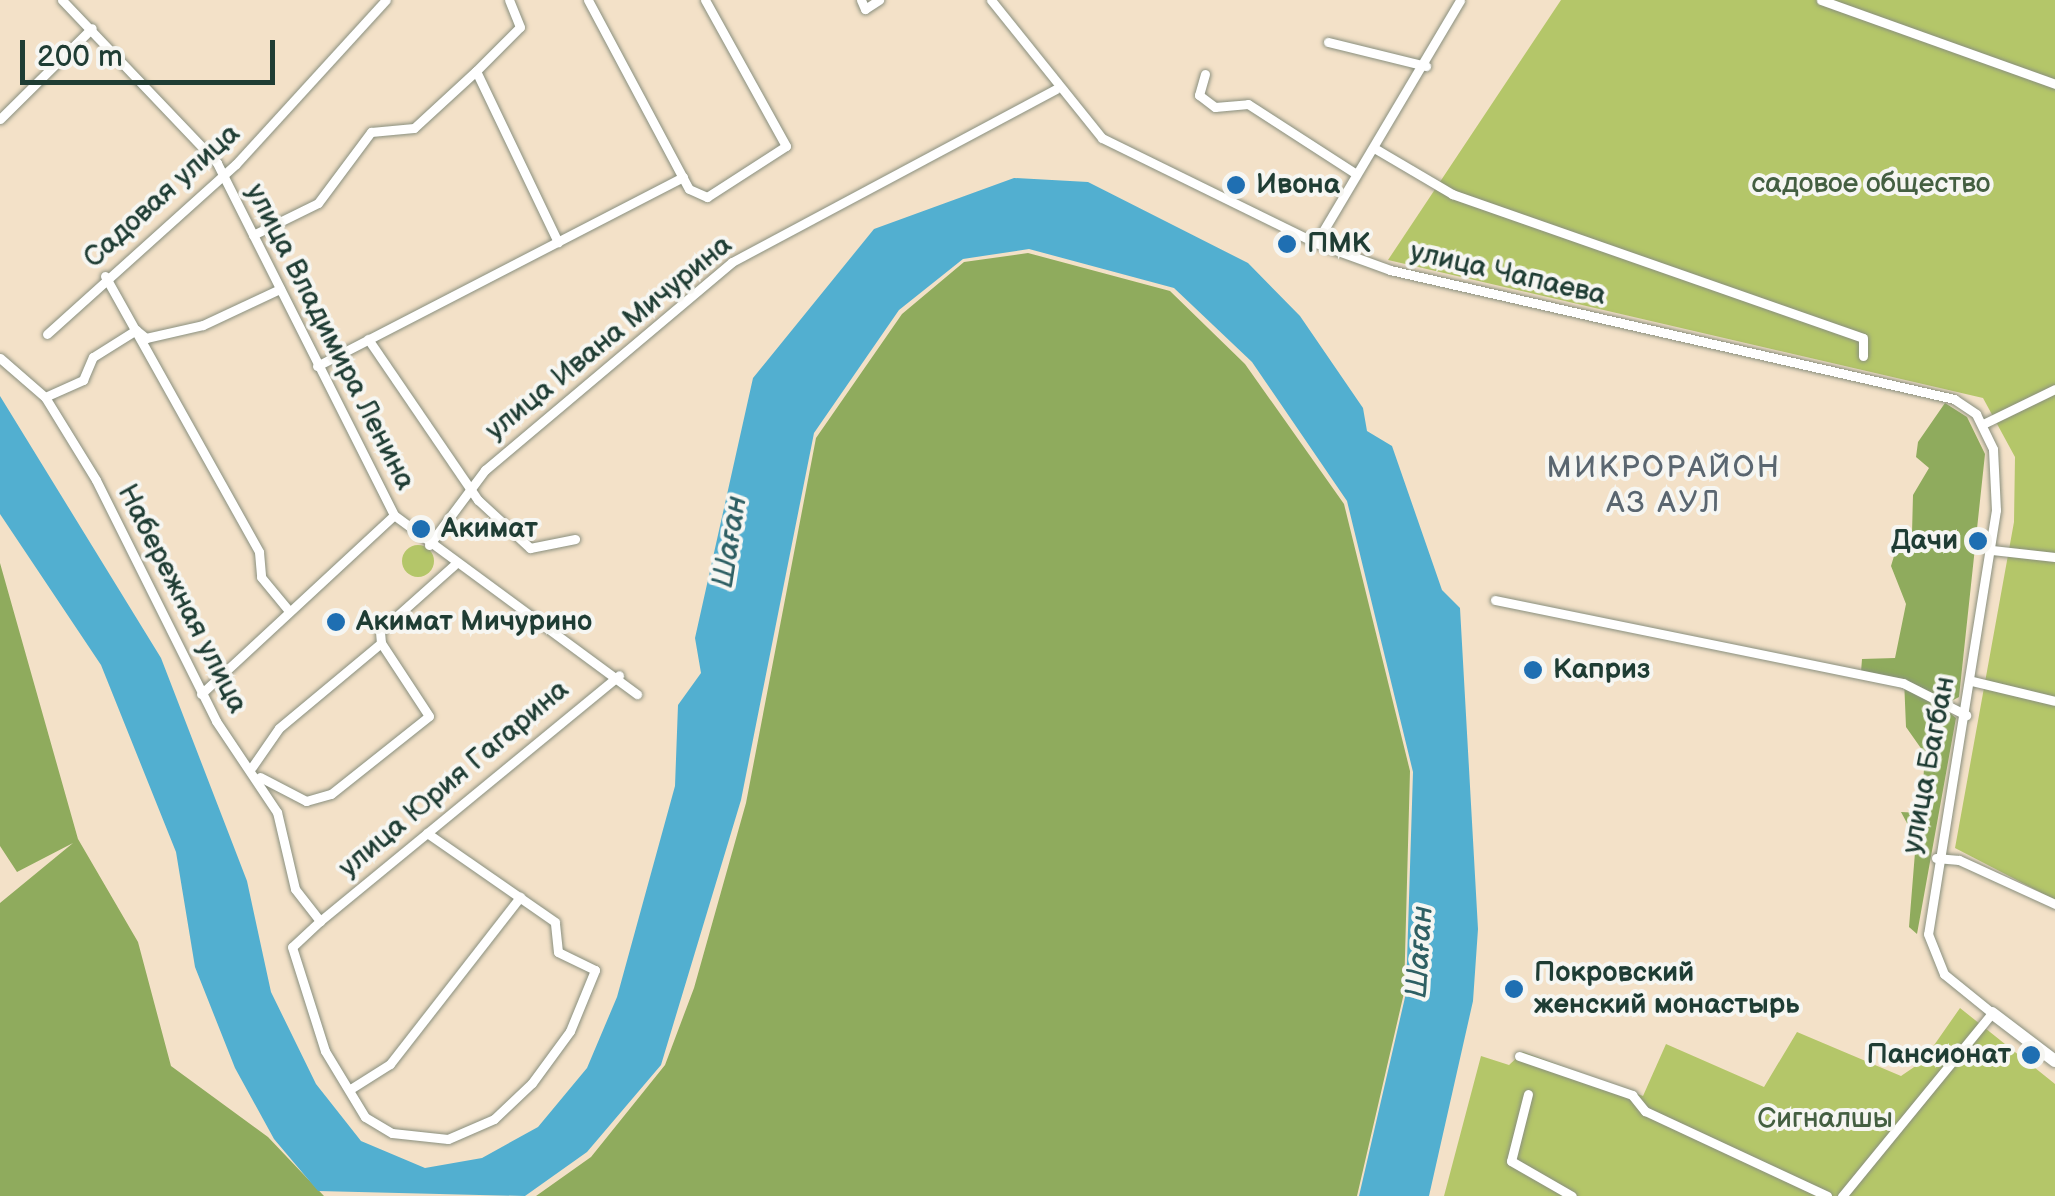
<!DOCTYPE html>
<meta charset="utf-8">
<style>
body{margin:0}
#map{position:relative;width:2055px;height:1196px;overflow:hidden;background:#f3e1c8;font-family:"Balsamiq Sans",sans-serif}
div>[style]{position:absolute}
.green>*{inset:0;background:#b4c669}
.round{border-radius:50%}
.forest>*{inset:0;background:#8fab5d}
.water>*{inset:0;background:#52afd0}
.roads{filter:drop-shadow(0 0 2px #898f7e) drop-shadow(0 0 2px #898f7e)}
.street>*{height:9px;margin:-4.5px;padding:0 4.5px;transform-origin:4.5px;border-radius:4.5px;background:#fff}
.secondary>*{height:12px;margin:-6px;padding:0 6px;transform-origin:6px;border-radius:6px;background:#fff}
.dots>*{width:28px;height:28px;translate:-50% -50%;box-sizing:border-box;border:5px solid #f6f6f2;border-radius:50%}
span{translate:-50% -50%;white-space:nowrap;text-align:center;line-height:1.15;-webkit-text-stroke:8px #f6f6f2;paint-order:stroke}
.park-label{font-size:28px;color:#445f41}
.poi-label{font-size:28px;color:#1f3d34;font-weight:700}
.left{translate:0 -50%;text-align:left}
.right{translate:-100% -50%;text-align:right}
.street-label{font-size:28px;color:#1f3d34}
.neighbourhood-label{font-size:30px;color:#5a6670;letter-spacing:2.5px}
.water-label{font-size:30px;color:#2e5f63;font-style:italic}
.scale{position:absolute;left:20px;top:40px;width:255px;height:45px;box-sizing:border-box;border:5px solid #1f3d34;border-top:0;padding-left:12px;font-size:30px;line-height:35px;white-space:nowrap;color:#1f3d34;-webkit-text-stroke:8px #f6f6f2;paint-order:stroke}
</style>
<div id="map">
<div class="green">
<i style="clip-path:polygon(1561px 0,2055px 0,2055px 900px,1955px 848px,2014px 522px,2015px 457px,1983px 398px,1388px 260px)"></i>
<i class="round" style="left:402px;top:545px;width:32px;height:32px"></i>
<i style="clip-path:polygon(1960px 1008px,2055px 1084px,2055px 1196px,1444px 1196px,1481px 1056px,1509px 1065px,1523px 1052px,1643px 1096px,1666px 1044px,1764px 1087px,1797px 1032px,1901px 1076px,1923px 1061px)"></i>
</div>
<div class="forest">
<i style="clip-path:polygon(1028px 253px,1170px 291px,1245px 364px,1344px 504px,1410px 771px,1404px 993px,1357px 1196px,536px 1196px,591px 1157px,665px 1065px,694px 988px,746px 803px,816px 438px,902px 314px,964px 262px)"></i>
<i style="clip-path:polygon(1945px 403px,1967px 417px,1985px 454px,1959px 697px,1942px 706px,1956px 718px,1917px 934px,1909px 927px,1916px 840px,1901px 812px,1921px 813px,1925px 754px,1906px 727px,1904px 679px,1861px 672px,1862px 659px,1895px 658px,1906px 604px,1891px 566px,1900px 536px,1912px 533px,1913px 495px,1929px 468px,1916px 457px,1918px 442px)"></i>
<i style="clip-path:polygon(0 563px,78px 839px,138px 942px,171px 1066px,268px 1137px,324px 1196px,0 1196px,0 903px,73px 843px,17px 872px,0 846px)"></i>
</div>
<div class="water">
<i style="clip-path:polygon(1014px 178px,1088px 182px,1248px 263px,1300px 316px,1363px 408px,1367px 431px,1392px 446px,1442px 590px,1460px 608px,1478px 929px,1473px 1001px,1429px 1196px,1359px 1196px,1406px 993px,1413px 772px,1347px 501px,1252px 362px,1174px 288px,1029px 249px,963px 259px,899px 310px,814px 433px,741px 800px,661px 1065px,587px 1152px,525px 1196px,318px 1191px,274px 1139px,235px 1068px,195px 967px,176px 852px,101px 665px,0 514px,0 396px,161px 658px,247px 881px,271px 992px,316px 1084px,361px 1141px,425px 1168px,482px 1158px,538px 1127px,587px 1068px,617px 997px,675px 786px,678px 705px,701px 673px,695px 638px,753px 378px,874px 229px)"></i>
</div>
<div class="roads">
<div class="street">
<i style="left:62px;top:0;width:225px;rotate:46.4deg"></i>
<i style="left:217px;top:163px;width:394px;rotate:63.3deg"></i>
<i style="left:394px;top:515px;width:302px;rotate:36.4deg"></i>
<i style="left:588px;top:0;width:214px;rotate:61.9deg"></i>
<i style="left:689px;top:189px;width:20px;rotate:24deg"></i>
<i style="left:707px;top:197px;width:94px;rotate:-32.8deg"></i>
<i style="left:786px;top:146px;width:167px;rotate:-119deg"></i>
<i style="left:861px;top:0;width:10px;rotate:66deg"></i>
<i style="left:865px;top:9px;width:17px;rotate:-33deg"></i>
<i style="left:991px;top:0;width:177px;rotate:51.2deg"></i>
<i style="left:1102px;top:138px;width:238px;rotate:26.1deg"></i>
<i style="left:1316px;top:243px;width:79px;rotate:20deg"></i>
<i style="left:1390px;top:270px;width:579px;rotate:12.88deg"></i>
<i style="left:1954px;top:399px;width:27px;rotate:34deg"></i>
<i style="left:1976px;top:414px;width:39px;rotate:64deg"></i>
<i style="left:1993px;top:449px;width:61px;rotate:87.2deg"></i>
<i style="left:1996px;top:510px;width:429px;rotate:99.1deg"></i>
<i style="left:1928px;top:934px;width:43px;rotate:68.2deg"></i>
<i style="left:1944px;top:974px;width:62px;rotate:39.1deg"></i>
<i style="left:1992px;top:1013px;width:237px;rotate:129.3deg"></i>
<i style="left:1821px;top:0;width:249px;rotate:19.7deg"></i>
<i style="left:1328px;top:42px;width:101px;rotate:13.8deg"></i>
<i style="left:476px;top:71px;width:190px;rotate:64.4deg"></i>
<i style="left:1205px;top:74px;width:22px;rotate:106deg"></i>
<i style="left:1199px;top:95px;width:20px;rotate:37deg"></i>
<i style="left:1215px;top:107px;width:33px;rotate:-5deg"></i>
<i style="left:1248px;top:104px;width:129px;rotate:32.9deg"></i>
<i style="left:0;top:119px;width:129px;rotate:-44.7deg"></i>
<i style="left:1374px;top:148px;width:91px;rotate:30.5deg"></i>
<i style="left:1452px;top:194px;width:435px;rotate:19.3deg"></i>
<i style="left:1863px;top:338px;width:18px;rotate:90deg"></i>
<i style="left:253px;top:235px;width:72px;rotate:-26.2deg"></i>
<i style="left:318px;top:203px;width:89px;rotate:-53.3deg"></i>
<i style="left:371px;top:132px;width:43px;rotate:-5.3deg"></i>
<i style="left:414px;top:128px;width:84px;rotate:-42.6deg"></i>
<i style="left:476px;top:71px;width:62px;rotate:-45deg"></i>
<i style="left:520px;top:27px;width:29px;rotate:-112deg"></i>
<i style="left:1316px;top:243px;width:282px;rotate:-59.3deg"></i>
<i style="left:105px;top:276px;width:316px;rotate:60.8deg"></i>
<i style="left:259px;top:552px;width:25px;rotate:85deg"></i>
<i style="left:261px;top:577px;width:44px;rotate:50.5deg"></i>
<i style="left:47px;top:334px;width:254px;rotate:-42deg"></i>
<i style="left:236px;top:164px;width:222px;rotate:-47.6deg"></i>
<i style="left:368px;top:339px;width:195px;rotate:55.7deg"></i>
<i style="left:478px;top:500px;width:71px;rotate:42.7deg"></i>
<i style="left:530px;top:548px;width:46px;rotate:-11.3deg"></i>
<i style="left:0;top:358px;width:60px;rotate:40.9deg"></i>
<i style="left:45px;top:397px;width:97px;rotate:58.4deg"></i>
<i style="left:96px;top:480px;width:269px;rotate:63.5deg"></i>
<i style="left:216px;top:721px;width:110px;rotate:56.2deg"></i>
<i style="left:277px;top:812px;width:79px;rotate:76.8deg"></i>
<i style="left:295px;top:889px;width:41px;rotate:52deg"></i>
<i style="left:320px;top:921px;width:38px;rotate:137deg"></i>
<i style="left:292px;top:947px;width:109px;rotate:72.4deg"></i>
<i style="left:325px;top:1051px;width:77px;rotate:58.8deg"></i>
<i style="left:365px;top:1117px;width:31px;rotate:31deg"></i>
<i style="left:392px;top:1133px;width:56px;rotate:6.1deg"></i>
<i style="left:448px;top:1139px;width:50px;rotate:-23.5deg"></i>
<i style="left:494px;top:1119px;width:52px;rotate:-43.5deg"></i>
<i style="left:532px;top:1083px;width:64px;rotate:-53.8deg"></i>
<i style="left:570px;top:1031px;width:66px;rotate:-67.7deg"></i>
<i style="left:595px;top:970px;width:41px;rotate:-154.1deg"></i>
<i style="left:558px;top:952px;width:30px;rotate:-96deg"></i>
<i style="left:555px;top:922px;width:156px;rotate:-145.2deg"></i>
<i style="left:317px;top:366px;width:412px;rotate:-27.3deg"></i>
<i style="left:45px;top:397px;width:42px;rotate:-24.1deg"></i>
<i style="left:83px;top:380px;width:25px;rotate:-67deg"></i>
<i style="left:93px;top:357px;width:51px;rotate:-32.1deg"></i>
<i style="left:136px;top:330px;width:13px;rotate:39deg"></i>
<i style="left:146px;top:338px;width:58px;rotate:-12.8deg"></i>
<i style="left:203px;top:325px;width:85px;rotate:-25.1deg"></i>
<i style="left:1983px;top:424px;width:80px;rotate:-25.9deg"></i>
<i style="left:429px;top:545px;width:94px;rotate:-53.3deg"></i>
<i style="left:485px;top:470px;width:323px;rotate:-40.1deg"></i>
<i style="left:732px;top:262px;width:367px;rotate:-28.1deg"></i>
<i style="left:1992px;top:550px;width:63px;rotate:6.3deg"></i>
<i style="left:1495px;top:600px;width:416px;rotate:11.5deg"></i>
<i style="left:1903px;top:683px;width:71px;rotate:26.9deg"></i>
<i style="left:1972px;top:681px;width:85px;rotate:13.5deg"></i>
<i style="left:201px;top:694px;width:263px;rotate:-42.8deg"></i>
<i style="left:252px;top:767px;width:47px;rotate:-55.3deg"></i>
<i style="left:279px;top:728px;width:133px;rotate:-39.8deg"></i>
<i style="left:381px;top:643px;width:12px;rotate:-95deg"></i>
<i style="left:380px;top:631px;width:99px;rotate:-41.7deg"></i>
<i style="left:260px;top:777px;width:52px;rotate:27.6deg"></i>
<i style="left:306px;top:801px;width:26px;rotate:-16deg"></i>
<i style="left:331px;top:794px;width:125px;rotate:-38.5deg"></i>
<i style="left:429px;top:716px;width:87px;rotate:-123.3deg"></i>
<i style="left:1936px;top:858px;width:23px;rotate:5deg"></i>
<i style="left:1959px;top:860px;width:106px;rotate:24.6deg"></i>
<i style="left:320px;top:921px;width:387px;rotate:-39.4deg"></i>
<i style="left:1519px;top:1056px;width:120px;rotate:19deg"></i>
<i style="left:1632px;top:1095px;width:21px;rotate:51deg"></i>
<i style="left:1645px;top:1111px;width:201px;rotate:25deg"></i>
<i style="left:352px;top:1088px;width:45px;rotate:-32.3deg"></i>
<i style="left:390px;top:1064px;width:212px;rotate:-52.1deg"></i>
<i style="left:1528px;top:1094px;width:69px;rotate:104.2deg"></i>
<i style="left:1511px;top:1161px;width:70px;rotate:29.8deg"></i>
</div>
<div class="secondary">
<i style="left:1992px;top:1013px;width:79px;rotate:37.3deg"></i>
</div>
</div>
<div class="dots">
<i style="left:1236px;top:185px;background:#1f6fb2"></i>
<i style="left:1287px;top:244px;background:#1f6fb2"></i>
<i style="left:421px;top:529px;background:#1f6fb2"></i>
<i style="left:1978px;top:541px;background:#1f6fb2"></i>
<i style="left:336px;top:622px;background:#1f6fb2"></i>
<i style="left:1533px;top:670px;background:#1f6fb2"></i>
<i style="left:1514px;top:989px;background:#1f6fb2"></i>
<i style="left:2031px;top:1055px;background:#1f6fb2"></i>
</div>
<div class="park-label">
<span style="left:1871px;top:184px">садовое общество</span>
<span style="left:1825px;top:1119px">Сигналшы</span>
</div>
<div class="poi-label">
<span class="left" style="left:1256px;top:185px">Ивона</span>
<span class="left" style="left:1307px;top:244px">ПМК</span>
<span class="left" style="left:441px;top:529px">Акимат</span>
<span class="right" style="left:1958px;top:541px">Дачи</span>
<span class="left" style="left:356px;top:622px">Акимат Мичурино</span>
<span class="left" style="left:1553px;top:670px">Каприз</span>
<span class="left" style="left:1534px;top:989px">Покровский<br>женский монастырь</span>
<span class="right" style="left:2011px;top:1055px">Пансионат</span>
</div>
<div class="street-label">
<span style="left:162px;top:196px;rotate:-42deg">Садовая улица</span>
<span style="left:1508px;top:274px;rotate:13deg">улица Чапаева</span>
<span style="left:330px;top:337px;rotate:63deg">улица Владимира Ленина</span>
<span style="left:609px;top:338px;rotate:-39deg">улица Ивана Мичурина</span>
<span style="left:182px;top:599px;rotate:63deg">Набережная улица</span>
<span style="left:1929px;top:765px;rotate:-79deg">улица Багбан</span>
<span style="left:454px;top:779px;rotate:-40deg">улица Юрия Гагарина</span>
</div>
<div class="neighbourhood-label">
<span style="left:1664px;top:485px">МИКРОРАЙОН<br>АЗ АУЛ</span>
</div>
<div class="water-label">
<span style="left:730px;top:542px;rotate:-81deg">Шаған</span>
<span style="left:1420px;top:952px;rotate:-86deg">Шаған</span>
</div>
<div class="scale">200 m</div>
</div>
